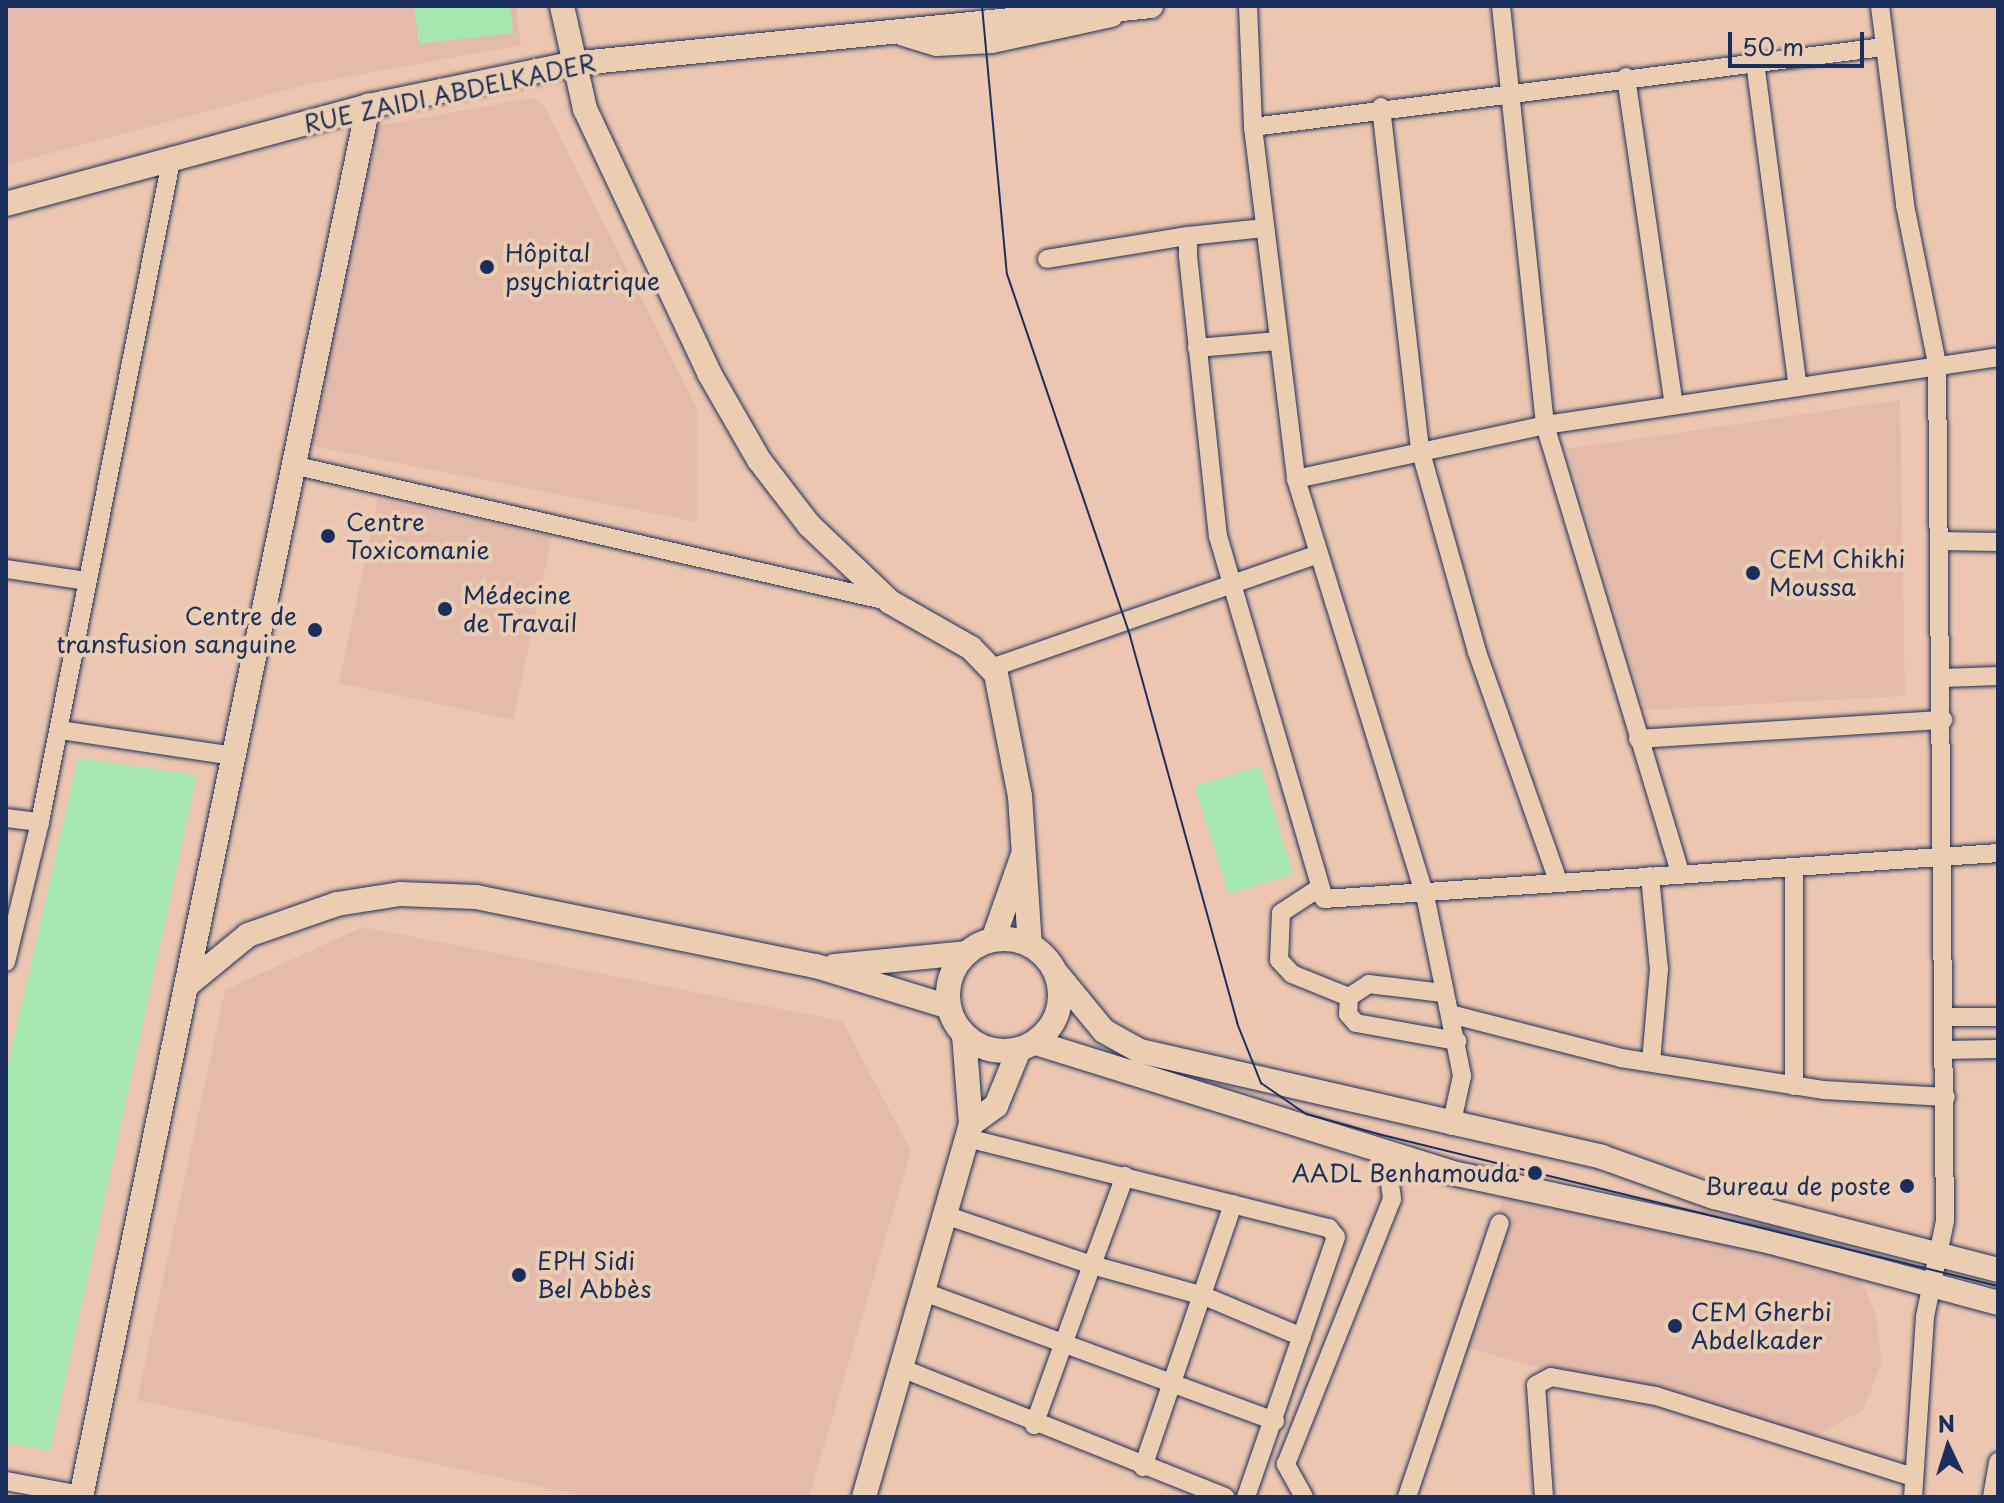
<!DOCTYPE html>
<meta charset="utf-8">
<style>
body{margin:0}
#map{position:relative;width:2004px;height:1503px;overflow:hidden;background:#ecc6b0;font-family:"Playpen Sans",sans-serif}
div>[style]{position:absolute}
.built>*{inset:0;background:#e4baaa;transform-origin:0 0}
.green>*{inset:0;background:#a6e6af;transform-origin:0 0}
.roads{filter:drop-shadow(0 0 2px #1b2f5e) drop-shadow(0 0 2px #1b2f5e)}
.minor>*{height:18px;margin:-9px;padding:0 9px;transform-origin:9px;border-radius:9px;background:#ebceb2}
.major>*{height:24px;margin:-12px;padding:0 12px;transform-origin:12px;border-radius:12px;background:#ebceb2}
.major>.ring{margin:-12px;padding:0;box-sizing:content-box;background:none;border:24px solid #ebceb2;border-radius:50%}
.tram>*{height:2px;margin:-1px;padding:0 1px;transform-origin:1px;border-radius:1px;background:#1b2f5e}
.dots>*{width:22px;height:22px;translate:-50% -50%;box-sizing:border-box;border:4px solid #ebceb2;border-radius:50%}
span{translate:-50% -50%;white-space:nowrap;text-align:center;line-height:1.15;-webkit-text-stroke:8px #ebceb2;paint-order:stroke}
.street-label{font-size:24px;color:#1b2f5e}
.poi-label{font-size:24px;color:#1b2f5e}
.left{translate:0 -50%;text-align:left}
.right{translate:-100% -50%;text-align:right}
.frame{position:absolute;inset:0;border:8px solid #1b2f5e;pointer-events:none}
.north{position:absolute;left:1908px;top:1407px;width:80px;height:80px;-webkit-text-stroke:6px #ebceb2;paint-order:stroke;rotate:356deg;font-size:22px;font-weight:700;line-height:32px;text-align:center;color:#1b2f5e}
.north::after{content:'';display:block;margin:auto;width:28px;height:36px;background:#1b2f5e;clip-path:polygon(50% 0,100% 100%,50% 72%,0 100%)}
.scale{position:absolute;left:1728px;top:32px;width:136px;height:36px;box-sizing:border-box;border:4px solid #1b2f5e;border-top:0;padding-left:10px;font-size:24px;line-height:28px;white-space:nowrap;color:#1b2f5e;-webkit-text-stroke:6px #ebceb2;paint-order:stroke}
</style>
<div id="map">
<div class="built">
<i style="clip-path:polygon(6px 6px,516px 6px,521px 45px,313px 83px,6px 165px)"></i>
<i style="clip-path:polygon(531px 98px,544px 105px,697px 409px,697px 522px,312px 446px,376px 126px)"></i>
<i style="clip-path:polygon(1900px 400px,1905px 696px,1645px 710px,1567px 449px)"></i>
<i style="left:378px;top:499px;width:178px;height:188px;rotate:12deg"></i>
<i style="clip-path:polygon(363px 927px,842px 1021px,911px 1151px,809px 1497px,589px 1497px,137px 1400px,225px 990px)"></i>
<i style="clip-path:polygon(1504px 1190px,1858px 1274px,1876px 1315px,1882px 1362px,1863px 1410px,1803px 1442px,1468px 1348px)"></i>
</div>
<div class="green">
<i style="clip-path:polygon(414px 6px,510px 6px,513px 33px,419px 44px)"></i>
<i style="clip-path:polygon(78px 758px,197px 775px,50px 1451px,6px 1443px,6px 1073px)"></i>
<i style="left:1260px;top:766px;width:113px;height:68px;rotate:73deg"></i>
</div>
<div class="roads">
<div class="minor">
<i style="left:1248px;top:6px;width:121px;rotate:87.6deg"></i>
<i style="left:1253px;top:127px;width:355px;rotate:83deg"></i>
<i style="left:1296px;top:479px;width:436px;rotate:72.8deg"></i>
<i style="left:1425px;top:895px;width:185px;rotate:78.4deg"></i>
<i style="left:1462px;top:1076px;width:51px;rotate:102.4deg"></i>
<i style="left:1501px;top:6px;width:421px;rotate:84deg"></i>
<i style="left:1545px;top:425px;width:470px;rotate:73.2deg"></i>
<i style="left:1880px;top:6px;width:201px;rotate:82.8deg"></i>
<i style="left:1905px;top:205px;width:162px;rotate:78.6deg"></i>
<i style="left:1937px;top:364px;width:857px;rotate:89.47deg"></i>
<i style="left:1945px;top:1221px;width:98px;rotate:101.8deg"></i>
<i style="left:1925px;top:1317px;width:180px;rotate:93.8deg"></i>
<i style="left:1755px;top:62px;width:328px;rotate:82.5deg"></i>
<i style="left:1626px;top:77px;width:331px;rotate:81.7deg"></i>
<i style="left:1381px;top:107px;width:344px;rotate:83.5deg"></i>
<i style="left:1420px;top:449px;width:211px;rotate:74.3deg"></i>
<i style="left:1477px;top:652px;width:243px;rotate:70.5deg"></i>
<i style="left:1253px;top:127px;width:636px;rotate:-7.23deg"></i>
<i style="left:1264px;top:228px;width:76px;rotate:174deg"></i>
<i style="left:1188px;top:236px;width:20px;rotate:90deg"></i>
<i style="left:1188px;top:256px;width:282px;rotate:83.9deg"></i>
<i style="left:1218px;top:536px;width:378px;rotate:73.7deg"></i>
<i style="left:1324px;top:899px;width:676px;rotate:-3.9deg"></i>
<i style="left:1047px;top:259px;width:143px;rotate:-9.3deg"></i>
<i style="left:1197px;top:348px;width:81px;rotate:-4.9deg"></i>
<i style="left:297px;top:466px;width:606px;rotate:12.87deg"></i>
<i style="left:1296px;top:479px;width:255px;rotate:-12.2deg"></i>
<i style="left:1545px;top:425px;width:458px;rotate:-8.5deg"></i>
<i style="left:1939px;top:541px;width:59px;rotate:1deg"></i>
<i style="left:6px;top:569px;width:82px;rotate:8.4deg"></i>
<i style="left:991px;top:668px;width:347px;rotate:-19.2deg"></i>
<i style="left:1942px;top:678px;width:56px;rotate:-2deg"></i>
<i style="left:60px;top:730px;width:177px;rotate:8.5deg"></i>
<i style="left:1638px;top:739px;width:306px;rotate:-3.6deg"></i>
<i style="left:6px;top:818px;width:34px;rotate:7deg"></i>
<i style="left:40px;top:822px;width:679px;rotate:-78.79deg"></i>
<i style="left:1650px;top:876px;width:93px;rotate:84.5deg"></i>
<i style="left:1659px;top:969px;width:93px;rotate:94.9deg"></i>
<i style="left:1316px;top:890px;width:42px;rotate:146.7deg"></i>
<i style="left:1281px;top:913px;width:47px;rotate:92.4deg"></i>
<i style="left:1279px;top:960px;width:19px;rotate:47deg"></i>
<i style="left:1292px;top:974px;width:61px;rotate:22deg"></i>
<i style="left:6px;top:962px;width:144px;rotate:-76.3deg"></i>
<i style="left:1443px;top:993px;width:75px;rotate:-173.1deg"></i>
<i style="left:1369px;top:984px;width:24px;rotate:147deg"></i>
<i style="left:1349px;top:997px;width:17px;rotate:93deg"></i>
<i style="left:1348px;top:1014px;width:12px;rotate:48deg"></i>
<i style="left:1356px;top:1023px;width:103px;rotate:10.1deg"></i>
<i style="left:1450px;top:1014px;width:177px;rotate:14.4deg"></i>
<i style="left:1621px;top:1058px;width:206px;rotate:9deg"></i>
<i style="left:1824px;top:1090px;width:122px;rotate:3.3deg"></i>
<i style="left:1943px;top:1017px;width:55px"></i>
<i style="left:1943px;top:1050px;width:55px;rotate:-1deg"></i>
<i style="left:1794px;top:1086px;width:218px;rotate:-90deg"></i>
<i style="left:967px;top:1138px;width:373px;rotate:14deg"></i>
<i style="left:1329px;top:1228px;width:11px;rotate:52deg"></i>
<i style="left:1336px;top:1237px;width:275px;rotate:109.1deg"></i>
<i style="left:945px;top:1215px;width:155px;rotate:18.8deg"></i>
<i style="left:1092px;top:1265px;width:95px;rotate:-69.7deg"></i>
<i style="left:924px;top:1292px;width:374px;rotate:20.2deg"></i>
<i style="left:901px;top:1368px;width:349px;rotate:21.7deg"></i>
<i style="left:1034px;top:1425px;width:170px;rotate:-70.1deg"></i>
<i style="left:1092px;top:1265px;width:116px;rotate:15.5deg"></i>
<i style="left:1204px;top:1296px;width:106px;rotate:22.7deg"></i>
<i style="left:1143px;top:1467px;width:278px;rotate:-71.1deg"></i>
<i style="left:6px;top:1481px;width:76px;rotate:10.6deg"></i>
<i style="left:1304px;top:1497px;width:38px;rotate:-119deg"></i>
<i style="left:1286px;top:1464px;width:285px;rotate:-68.2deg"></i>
<i style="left:1392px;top:1199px;width:46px;rotate:-97.4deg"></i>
<i style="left:1407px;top:1497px;width:289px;rotate:-71.3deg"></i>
<i style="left:1544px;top:1497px;width:112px;rotate:-94.1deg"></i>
<i style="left:1536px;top:1385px;width:17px;rotate:-28deg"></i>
<i style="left:1551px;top:1377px;width:107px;rotate:10.3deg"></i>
<i style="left:1656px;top:1396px;width:269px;rotate:17.5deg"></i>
<i style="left:1992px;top:1497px;width:36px;rotate:-80deg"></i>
</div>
<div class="major">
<i style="left:562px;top:6px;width:106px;rotate:77.4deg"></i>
<i style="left:585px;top:109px;width:292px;rotate:64.8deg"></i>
<i style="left:709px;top:373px;width:100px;rotate:60.1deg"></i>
<i style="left:759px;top:460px;width:82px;rotate:52.4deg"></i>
<i style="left:809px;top:525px;width:112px;rotate:43.5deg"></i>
<i style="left:890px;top:602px;width:93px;rotate:29.6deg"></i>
<i style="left:971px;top:648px;width:36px;rotate:46deg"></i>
<i style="left:996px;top:674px;width:124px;rotate:78.9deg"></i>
<i style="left:1020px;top:796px;width:149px;rotate:86.2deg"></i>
<i style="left:904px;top:34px;width:34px;rotate:17deg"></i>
<i style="left:937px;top:44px;width:55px;rotate:-3.1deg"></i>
<i style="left:992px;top:41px;width:122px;rotate:-12.3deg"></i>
<i style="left:6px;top:204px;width:375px;rotate:-15.1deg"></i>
<i style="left:368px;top:106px;width:207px;rotate:-11.7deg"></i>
<i style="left:571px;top:64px;width:583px;rotate:-5.71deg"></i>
<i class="ring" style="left:948px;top:939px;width:88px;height:88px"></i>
<i style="left:993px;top:940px;width:90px;rotate:-70.6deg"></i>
<i style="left:834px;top:966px;width:133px;rotate:-5.6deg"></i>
<i style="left:1057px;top:974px;width:74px;rotate:50.5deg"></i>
<i style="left:1104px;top:1031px;width:41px;rotate:29.1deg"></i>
<i style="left:1140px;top:1051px;width:474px;rotate:12.9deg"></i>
<i style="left:1602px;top:1157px;width:119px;rotate:19.7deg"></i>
<i style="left:1714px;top:1197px;width:293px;rotate:14.4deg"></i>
<i style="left:186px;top:986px;width:899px;rotate:-78.31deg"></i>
<i style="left:1036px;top:1043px;width:441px;rotate:17.3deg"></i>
<i style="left:1457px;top:1174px;width:321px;rotate:12.2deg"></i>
<i style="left:1771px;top:1242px;width:235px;rotate:15deg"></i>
<i style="left:971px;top:1124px;width:31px;rotate:-36deg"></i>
<i style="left:996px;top:1106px;width:61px;rotate:-67.7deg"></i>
<i style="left:81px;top:1497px;width:522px;rotate:-78.39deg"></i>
<i style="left:186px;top:986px;width:80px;rotate:-39.4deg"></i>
<i style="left:248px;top:935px;width:94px;rotate:-19.2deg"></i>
<i style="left:337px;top:904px;width:64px;rotate:-9deg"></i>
<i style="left:400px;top:894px;width:76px;rotate:2.3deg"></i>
<i style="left:476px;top:897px;width:347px;rotate:11.5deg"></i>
<i style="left:816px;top:966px;width:139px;rotate:17.1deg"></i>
<i style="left:864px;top:1497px;width:388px;rotate:-74deg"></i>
<i style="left:971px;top:1124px;width:89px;rotate:-94.5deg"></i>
</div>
</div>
<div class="tram">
<i style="left:982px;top:6px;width:269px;rotate:84.7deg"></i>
<i style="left:1007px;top:274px;width:382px;rotate:71.2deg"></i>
<i style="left:1130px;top:636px;width:402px;rotate:74.5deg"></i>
<i style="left:1237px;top:1023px;width:65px;rotate:68.2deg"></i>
<i style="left:1261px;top:1083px;width:55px;rotate:34.6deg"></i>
<i style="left:1306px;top:1114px;width:75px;rotate:15.5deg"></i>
<i style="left:1378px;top:1134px;width:638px;rotate:13.78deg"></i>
</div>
<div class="dots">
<i style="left:487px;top:267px;background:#1b2f5e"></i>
<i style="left:328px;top:536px;background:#1b2f5e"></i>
<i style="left:1753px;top:573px;background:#1b2f5e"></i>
<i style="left:445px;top:609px;background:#1b2f5e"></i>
<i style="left:315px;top:630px;background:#1b2f5e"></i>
<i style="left:1535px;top:1173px;background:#1b2f5e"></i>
<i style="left:1907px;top:1186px;background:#1b2f5e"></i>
<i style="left:519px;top:1275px;background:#1b2f5e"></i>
<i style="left:1675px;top:1326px;background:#1b2f5e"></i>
</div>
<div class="street-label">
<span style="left:450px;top:93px;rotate:-12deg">RUE ZAIDI ABDELKADER</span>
</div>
<div class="poi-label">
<span class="left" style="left:505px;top:267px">Hôpital<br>psychiatrique</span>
<span class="left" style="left:346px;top:536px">Centre<br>Toxicomanie</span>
<span class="left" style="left:1769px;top:573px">CEM Chikhi<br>Moussa</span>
<span class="left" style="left:463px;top:609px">Médecine<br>de Travail</span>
<span class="right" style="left:297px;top:630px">Centre de<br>transfusion sanguine</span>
<span class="right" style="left:1519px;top:1173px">AADL Benhamouda</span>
<span class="right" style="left:1891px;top:1186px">Bureau de poste</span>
<span class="left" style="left:537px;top:1275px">EPH Sidi<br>Bel Abbès</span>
<span class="left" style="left:1691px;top:1326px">CEM Gherbi<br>Abdelkader</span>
</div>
<div class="frame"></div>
<div class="north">N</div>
<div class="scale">50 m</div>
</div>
